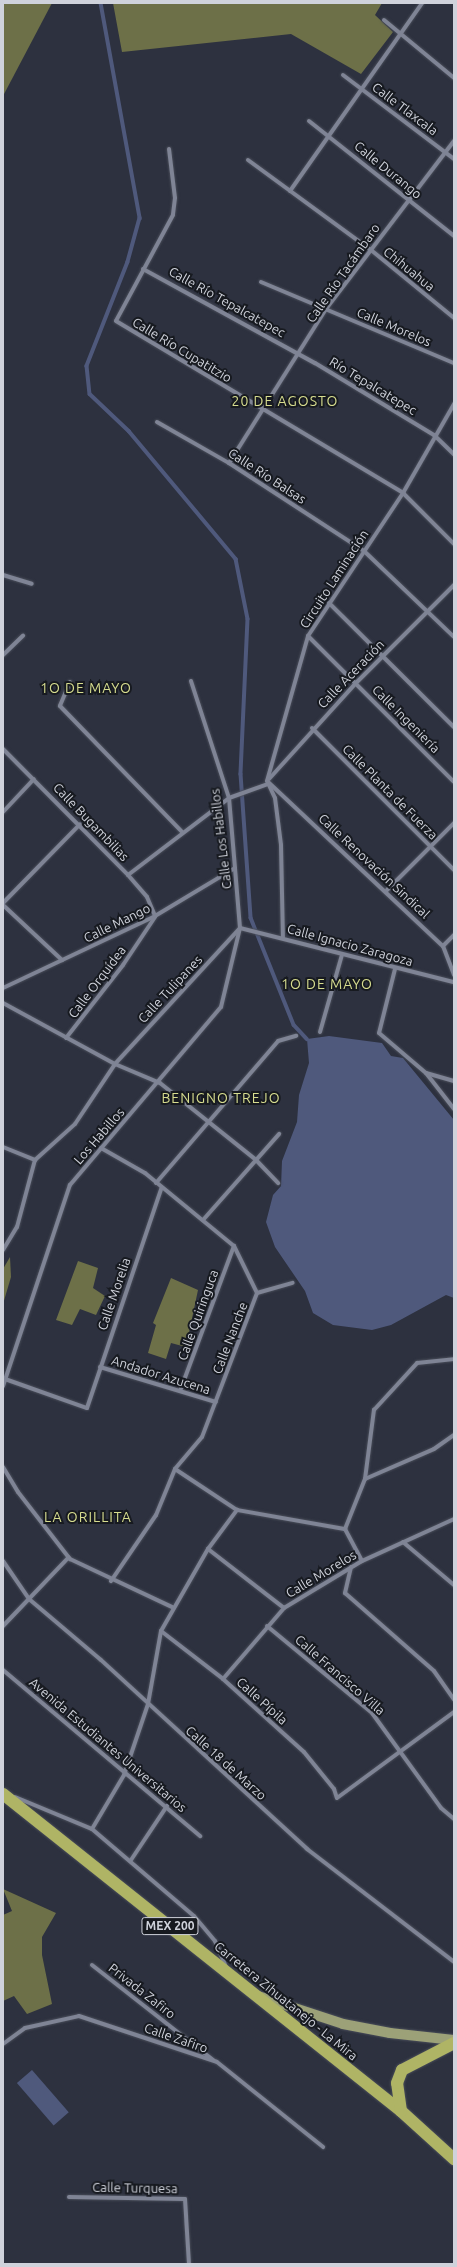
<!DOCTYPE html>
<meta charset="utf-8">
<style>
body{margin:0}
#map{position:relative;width:457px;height:2267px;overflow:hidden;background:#2d313f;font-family:Ubuntu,sans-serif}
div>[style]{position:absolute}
.forest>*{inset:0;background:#6d7048}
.water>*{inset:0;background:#4f597c;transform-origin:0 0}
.stream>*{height:3.5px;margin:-1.75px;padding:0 1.75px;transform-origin:1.75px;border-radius:1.75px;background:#4f597c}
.roads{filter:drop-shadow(0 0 1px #494d59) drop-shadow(0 0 1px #494d59)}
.street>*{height:4px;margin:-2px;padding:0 2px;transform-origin:2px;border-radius:2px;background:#7f8495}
.primary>*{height:10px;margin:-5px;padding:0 5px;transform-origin:5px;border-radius:5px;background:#9ca178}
.highway>*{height:12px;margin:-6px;padding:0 6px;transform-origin:6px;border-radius:6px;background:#afb465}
span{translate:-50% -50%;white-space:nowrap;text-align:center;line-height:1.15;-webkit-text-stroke:4px #171a20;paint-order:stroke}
.shield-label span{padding:1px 3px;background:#171a20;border:1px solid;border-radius:3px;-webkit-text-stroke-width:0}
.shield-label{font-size:12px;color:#cfd2db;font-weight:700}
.street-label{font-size:13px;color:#cfd2db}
.neighbourhood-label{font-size:14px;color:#d7dd8f;letter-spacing:1px}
.frame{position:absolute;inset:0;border:4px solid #cfd2db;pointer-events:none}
</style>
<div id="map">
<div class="forest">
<i style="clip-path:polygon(3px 3px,52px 3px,3px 96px)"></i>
<i style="clip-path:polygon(113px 3px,382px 3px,375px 15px,393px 32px,361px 74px,291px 34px,122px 52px)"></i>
<i style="clip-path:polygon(10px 1257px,11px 1277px,3px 1304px,3px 1269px)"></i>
<i style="clip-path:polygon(78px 1261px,98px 1268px,93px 1288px,105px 1296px,96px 1315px,80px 1309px,72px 1325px,56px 1320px)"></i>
<i style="clip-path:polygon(171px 1278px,198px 1290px,186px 1347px,171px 1343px,166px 1359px,148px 1353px,156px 1325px,153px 1323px)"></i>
<i style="clip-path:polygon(3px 1889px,56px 1913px,42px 1937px,42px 1955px,52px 2004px,27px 2014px,14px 1996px,3px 2001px,3px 1915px,12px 1911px)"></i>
</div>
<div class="water">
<i style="clip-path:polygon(329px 1036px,382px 1043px,391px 1056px,403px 1058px,454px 1120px,454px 1298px,446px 1295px,391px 1325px,372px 1330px,333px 1325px,313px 1313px,305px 1291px,275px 1247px,266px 1222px,273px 1195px,281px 1186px,282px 1161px,297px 1122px,299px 1095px,309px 1063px,307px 1039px)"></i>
<i style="left:32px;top:2070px;width:56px;height:20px;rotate:49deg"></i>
</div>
<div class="stream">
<i style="left:101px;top:3px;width:219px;rotate:79.7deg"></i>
<i style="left:140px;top:218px;width:46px;rotate:105.3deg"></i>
<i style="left:128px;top:262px;width:112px;rotate:111.5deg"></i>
<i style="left:87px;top:366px;width:28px;rotate:84deg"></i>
<i style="left:90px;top:394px;width:54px;rotate:43.5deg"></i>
<i style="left:129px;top:431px;width:167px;rotate:50.1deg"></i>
<i style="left:236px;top:559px;width:61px;rotate:78.7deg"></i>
<i style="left:248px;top:619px;width:155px;rotate:92.6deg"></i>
<i style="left:241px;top:774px;width:144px;rotate:86deg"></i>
<i style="left:251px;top:918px;width:115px;rotate:68.1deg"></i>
<i style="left:294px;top:1025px;width:19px;rotate:47deg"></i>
</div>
<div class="roads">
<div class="street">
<i style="left:384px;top:20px;width:91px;rotate:39.6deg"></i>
<i style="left:343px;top:75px;width:139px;rotate:37.1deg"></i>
<i style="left:309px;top:121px;width:185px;rotate:38.4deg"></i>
<i style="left:169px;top:149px;width:49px;rotate:83deg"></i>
<i style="left:175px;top:198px;width:17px;rotate:97deg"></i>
<i style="left:173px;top:215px;width:120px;rotate:118.3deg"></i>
<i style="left:116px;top:321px;width:335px;rotate:30.9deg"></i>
<i style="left:403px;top:493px;width:72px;rotate:45deg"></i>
<i style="left:248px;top:160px;width:152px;rotate:36.2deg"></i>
<i style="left:371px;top:250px;width:107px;rotate:39.3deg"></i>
<i style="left:290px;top:191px;width:230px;rotate:-54.9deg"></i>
<i style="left:143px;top:269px;width:196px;rotate:28.7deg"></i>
<i style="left:315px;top:363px;width:139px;rotate:31.2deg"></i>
<i style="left:434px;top:435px;width:28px;rotate:44deg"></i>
<i style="left:261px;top:282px;width:209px;rotate:22.8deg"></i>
<i style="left:157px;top:422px;width:83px;rotate:29.7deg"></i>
<i style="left:229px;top:463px;width:161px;rotate:33.1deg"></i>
<i style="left:364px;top:551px;width:124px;rotate:43.7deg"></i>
<i style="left:229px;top:463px;width:182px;rotate:-57.8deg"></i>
<i style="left:326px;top:309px;width:211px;rotate:-52.7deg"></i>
<i style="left:3px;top:575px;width:30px;rotate:17deg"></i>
<i style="left:329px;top:603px;width:176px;rotate:44.8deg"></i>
<i style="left:308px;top:636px;width:206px;rotate:45deg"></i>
<i style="left:3px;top:655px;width:28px;rotate:-44deg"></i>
<i style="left:70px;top:682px;width:26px;rotate:113deg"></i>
<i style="left:60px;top:706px;width:175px;rotate:45.9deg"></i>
<i style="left:312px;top:728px;width:201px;rotate:45deg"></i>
<i style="left:3px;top:749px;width:177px;rotate:45.2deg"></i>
<i style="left:128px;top:875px;width:29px;rotate:49deg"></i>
<i style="left:147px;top:897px;width:21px;rotate:67deg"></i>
<i style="left:269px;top:779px;width:130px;rotate:-47.8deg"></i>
<i style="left:356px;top:683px;width:139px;rotate:-45deg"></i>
<i style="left:267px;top:781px;width:151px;rotate:-74.2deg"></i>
<i style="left:308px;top:636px;width:172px;rotate:-56.4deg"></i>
<i style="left:403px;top:493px;width:103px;rotate:-60.2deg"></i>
<i style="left:267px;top:781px;width:241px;rotate:43.2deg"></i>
<i style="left:443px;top:946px;width:31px;rotate:69deg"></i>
<i style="left:268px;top:783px;width:17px;rotate:65deg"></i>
<i style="left:275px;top:798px;width:47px;rotate:82.7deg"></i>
<i style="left:281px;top:845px;width:93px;rotate:88.8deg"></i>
<i style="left:3px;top:812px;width:45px;rotate:-46.8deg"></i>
<i style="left:128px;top:875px;width:127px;rotate:-37.3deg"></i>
<i style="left:229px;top:798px;width:41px;rotate:-19.7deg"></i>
<i style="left:387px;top:890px;width:95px;rotate:-45deg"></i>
<i style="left:3px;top:903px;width:110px;rotate:-45.7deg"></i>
<i style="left:3px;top:905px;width:81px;rotate:43deg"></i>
<i style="left:240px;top:928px;width:221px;rotate:14.2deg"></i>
<i style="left:443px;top:946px;width:16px;rotate:-45deg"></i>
<i style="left:395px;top:969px;width:66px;rotate:104deg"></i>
<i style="left:379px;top:1033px;width:62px;rotate:40.4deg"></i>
<i style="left:426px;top:1073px;width:46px;rotate:52.1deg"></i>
<i style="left:3px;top:988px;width:168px;rotate:-25.3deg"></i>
<i style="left:155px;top:916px;width:93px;rotate:-31deg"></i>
<i style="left:3px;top:1003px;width:128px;rotate:28.6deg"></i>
<i style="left:115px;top:1064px;width:49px;rotate:22.9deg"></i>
<i style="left:160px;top:1083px;width:123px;rotate:38.7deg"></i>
<i style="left:256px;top:1160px;width:32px;rotate:46deg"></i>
<i style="left:320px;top:1032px;width:80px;rotate:-74.1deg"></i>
<i style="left:66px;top:1038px;width:93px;rotate:-52deg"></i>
<i style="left:123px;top:965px;width:58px;rotate:-56.3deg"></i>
<i style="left:426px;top:1073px;width:29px;rotate:16deg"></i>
<i style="left:3px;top:1147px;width:35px;rotate:22deg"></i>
<i style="left:101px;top:1148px;width:51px;rotate:29.6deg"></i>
<i style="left:145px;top:1173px;width:115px;rotate:39.4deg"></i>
<i style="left:234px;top:1246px;width:52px;rotate:63.9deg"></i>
<i style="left:257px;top:1293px;width:154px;rotate:110.9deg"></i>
<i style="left:202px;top:1437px;width:42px;rotate:130.2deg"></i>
<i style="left:175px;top:1469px;width:50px;rotate:112.4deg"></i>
<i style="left:156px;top:1515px;width:80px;rotate:124.3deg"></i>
<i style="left:156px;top:1183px;width:187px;rotate:-49.3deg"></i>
<i style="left:278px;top:1041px;width:19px;rotate:-16deg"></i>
<i style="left:203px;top:1220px;width:115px;rotate:-48.5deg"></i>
<i style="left:3px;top:1250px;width:27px;rotate:-59deg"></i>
<i style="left:17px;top:1227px;width:69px;rotate:-75deg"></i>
<i style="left:35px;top:1160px;width:54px;rotate:-42deg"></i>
<i style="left:75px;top:1124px;width:72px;rotate:-56.3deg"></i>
<i style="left:115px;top:1064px;width:185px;rotate:-47.4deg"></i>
<i style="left:257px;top:1293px;width:37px;rotate:-16deg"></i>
<i style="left:100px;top:1367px;width:121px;rotate:16.8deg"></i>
<i style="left:5px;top:1379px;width:87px;rotate:19.5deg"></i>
<i style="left:87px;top:1408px;width:233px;rotate:-71.3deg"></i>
<i style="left:3px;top:1386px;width:212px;rotate:-71.6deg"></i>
<i style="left:70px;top:1185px;width:233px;rotate:-49.7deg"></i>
<i style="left:221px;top:1007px;width:81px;rotate:-76.5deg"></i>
<i style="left:240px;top:928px;width:60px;rotate:-94.8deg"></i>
<i style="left:235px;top:868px;width:70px;rotate:-94.9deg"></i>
<i style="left:229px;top:798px;width:123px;rotate:-108deg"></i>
<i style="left:180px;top:1391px;width:155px;rotate:-69.6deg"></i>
<i style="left:3px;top:1467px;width:29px;rotate:59deg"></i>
<i style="left:18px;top:1492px;width:85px;rotate:52.2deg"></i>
<i style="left:70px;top:1559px;width:113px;rotate:25.2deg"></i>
<i style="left:175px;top:1469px;width:74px;rotate:33.5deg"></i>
<i style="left:365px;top:1479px;width:75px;rotate:-23.5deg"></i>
<i style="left:434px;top:1449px;width:24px;rotate:-35deg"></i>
<i style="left:345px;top:1529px;width:54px;rotate:-68.2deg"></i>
<i style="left:365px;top:1479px;width:70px;rotate:-82.6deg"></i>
<i style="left:374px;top:1410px;width:64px;rotate:-47.5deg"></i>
<i style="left:417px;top:1363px;width:37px;rotate:-6deg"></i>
<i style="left:345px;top:1529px;width:36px;rotate:62deg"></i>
<i style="left:403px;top:1542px;width:67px;rotate:40.1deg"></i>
<i style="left:208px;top:1549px;width:96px;rotate:37.8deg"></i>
<i style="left:3px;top:1561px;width:46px;rotate:55.6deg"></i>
<i style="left:29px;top:1599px;width:94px;rotate:40.3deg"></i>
<i style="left:101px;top:1660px;width:280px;rotate:42.5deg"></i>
<i style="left:307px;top:1849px;width:185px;rotate:37.5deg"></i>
<i style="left:351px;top:1567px;width:27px;rotate:103deg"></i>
<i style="left:345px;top:1593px;width:118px;rotate:41.2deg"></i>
<i style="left:434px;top:1671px;width:35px;rotate:55deg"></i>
<i style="left:3px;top:1626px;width:95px;rotate:-46.3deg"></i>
<i style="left:267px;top:1626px;width:136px;rotate:39.6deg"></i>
<i style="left:372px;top:1713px;width:117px;rotate:54deg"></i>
<i style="left:441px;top:1808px;width:17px;rotate:40deg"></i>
<i style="left:161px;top:1631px;width:78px;rotate:37.7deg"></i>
<i style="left:223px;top:1679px;width:109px;rotate:42deg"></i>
<i style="left:304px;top:1752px;width:48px;rotate:51deg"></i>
<i style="left:334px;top:1789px;width:9px;rotate:72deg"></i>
<i style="left:337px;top:1798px;width:145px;rotate:-36.3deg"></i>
<i style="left:3px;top:1670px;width:258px;rotate:40.1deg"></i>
<i style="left:223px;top:1679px;width:94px;rotate:-49.3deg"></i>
<i style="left:284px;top:1608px;width:91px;rotate:-31.1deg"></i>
<i style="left:362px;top:1561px;width:101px;rotate:-24.5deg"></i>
<i style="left:15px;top:1797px;width:83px;rotate:22.6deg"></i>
<i style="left:92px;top:1829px;width:134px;rotate:40.5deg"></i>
<i style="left:194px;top:1916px;width:33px;rotate:50deg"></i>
<i style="left:215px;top:1941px;width:28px;rotate:67deg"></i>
<i style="left:92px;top:1829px;width:63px;rotate:-59.3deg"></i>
<i style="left:124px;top:1775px;width:75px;rotate:-71.3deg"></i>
<i style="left:148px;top:1704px;width:74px;rotate:-79.9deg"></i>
<i style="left:161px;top:1631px;width:95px;rotate:-60.2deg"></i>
<i style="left:208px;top:1549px;width:49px;rotate:-53.4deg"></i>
<i style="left:237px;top:1510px;width:110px;rotate:10deg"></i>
<i style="left:131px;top:1860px;width:65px;rotate:-56.3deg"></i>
<i style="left:92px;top:1965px;width:154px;rotate:38.1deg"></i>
<i style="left:3px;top:2044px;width:27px;rotate:-36deg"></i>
<i style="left:25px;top:2028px;width:55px;rotate:-12.5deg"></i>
<i style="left:79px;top:2016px;width:145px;rotate:18.4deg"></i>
<i style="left:217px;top:2062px;width:136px;rotate:38.7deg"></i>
<i style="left:69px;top:2197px;width:116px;rotate:1deg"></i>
<i style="left:185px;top:2199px;width:65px;rotate:86.5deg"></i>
</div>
<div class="primary">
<i style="left:258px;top:1996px;width:89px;rotate:18.2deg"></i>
<i style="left:343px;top:2024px;width:48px;rotate:10.8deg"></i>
<i style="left:390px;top:2033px;width:64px;rotate:6.2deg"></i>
</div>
<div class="highway">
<i style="left:3px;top:1794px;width:509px;rotate:38.54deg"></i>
<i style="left:401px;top:2111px;width:72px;rotate:42.2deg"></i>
<i style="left:401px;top:2111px;width:28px;rotate:-98deg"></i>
<i style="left:397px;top:2083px;width:14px;rotate:-69deg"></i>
<i style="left:402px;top:2070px;width:59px;rotate:-27.4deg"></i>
</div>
</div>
<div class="shield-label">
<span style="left:170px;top:1926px">MEX 200</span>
</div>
<div class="street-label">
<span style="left:405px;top:109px;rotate:37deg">Calle Tlaxcala</span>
<span style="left:388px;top:170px;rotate:39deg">Calle Durango</span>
<span style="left:409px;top:269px;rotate:39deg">Chihuahua</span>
<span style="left:343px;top:273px;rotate:-55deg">Calle Río Tacámbaro</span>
<span style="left:227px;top:302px;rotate:29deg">Calle Río Tepalcatepec</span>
<span style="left:394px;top:327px;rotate:23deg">Calle Morelos</span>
<span style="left:182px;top:350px;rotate:31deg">Calle Río Cupatitzio</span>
<span style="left:373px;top:386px;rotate:31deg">Río Tepalcatepec</span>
<span style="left:267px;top:476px;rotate:33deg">Calle Río Balsas</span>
<span style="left:334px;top:579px;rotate:-57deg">Circuito Laminación</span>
<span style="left:351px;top:674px;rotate:-46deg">Calle Aceración</span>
<span style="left:406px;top:719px;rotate:45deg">Calle Ingeniería</span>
<span style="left:390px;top:792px;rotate:45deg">Calle Planta de Fuerza</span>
<span style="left:91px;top:822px;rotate:46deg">Calle Bugambilias</span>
<span style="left:221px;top:839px;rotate:-97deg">Calle Los Habillos</span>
<span style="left:374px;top:866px;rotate:43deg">Calle Renovación Sindical</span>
<span style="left:117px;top:923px;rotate:-26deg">Calle Mango</span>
<span style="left:350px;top:945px;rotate:15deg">Calle Ignacio Zaragoza</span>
<span style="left:97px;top:982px;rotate:-53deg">Calle Orquídea</span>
<span style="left:170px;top:989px;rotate:-47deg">Calle Tulipanes</span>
<span style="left:99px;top:1136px;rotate:-49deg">Los Habillos</span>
<span style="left:114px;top:1294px;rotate:-71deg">Calle Morelia</span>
<span style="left:198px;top:1315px;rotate:-70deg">Calle Quiringuca</span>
<span style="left:230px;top:1338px;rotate:-69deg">Calle Nanche</span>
<span style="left:161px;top:1375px;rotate:17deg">Andador Azucena</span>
<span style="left:321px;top:1574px;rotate:-31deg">Calle Morelos</span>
<span style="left:340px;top:1675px;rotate:41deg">Calle Francisco Villa</span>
<span style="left:262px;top:1701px;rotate:42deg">Calle Pípila</span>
<span style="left:108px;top:1745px;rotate:40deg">Avenida Estudiantes Universitarios</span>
<span style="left:226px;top:1763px;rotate:42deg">Calle 18 de Marzo</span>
<span style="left:142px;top:1991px;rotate:38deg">Privada Zafiro</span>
<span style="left:286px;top:2001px;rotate:39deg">Carretera Zihuatanejo - La Mira</span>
<span style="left:176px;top:2038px;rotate:19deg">Calle Zafiro</span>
<span style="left:135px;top:2188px;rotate:1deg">Calle Turquesa</span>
</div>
<div class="neighbourhood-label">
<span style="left:285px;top:401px">20 DE AGOSTO</span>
<span style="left:86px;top:688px">1O DE MAYO</span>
<span style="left:327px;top:984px">1O DE MAYO</span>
<span style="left:221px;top:1098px">BENIGNO TREJO</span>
<span style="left:88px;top:1517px">LA ORILLITA</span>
</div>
<div class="frame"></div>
</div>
